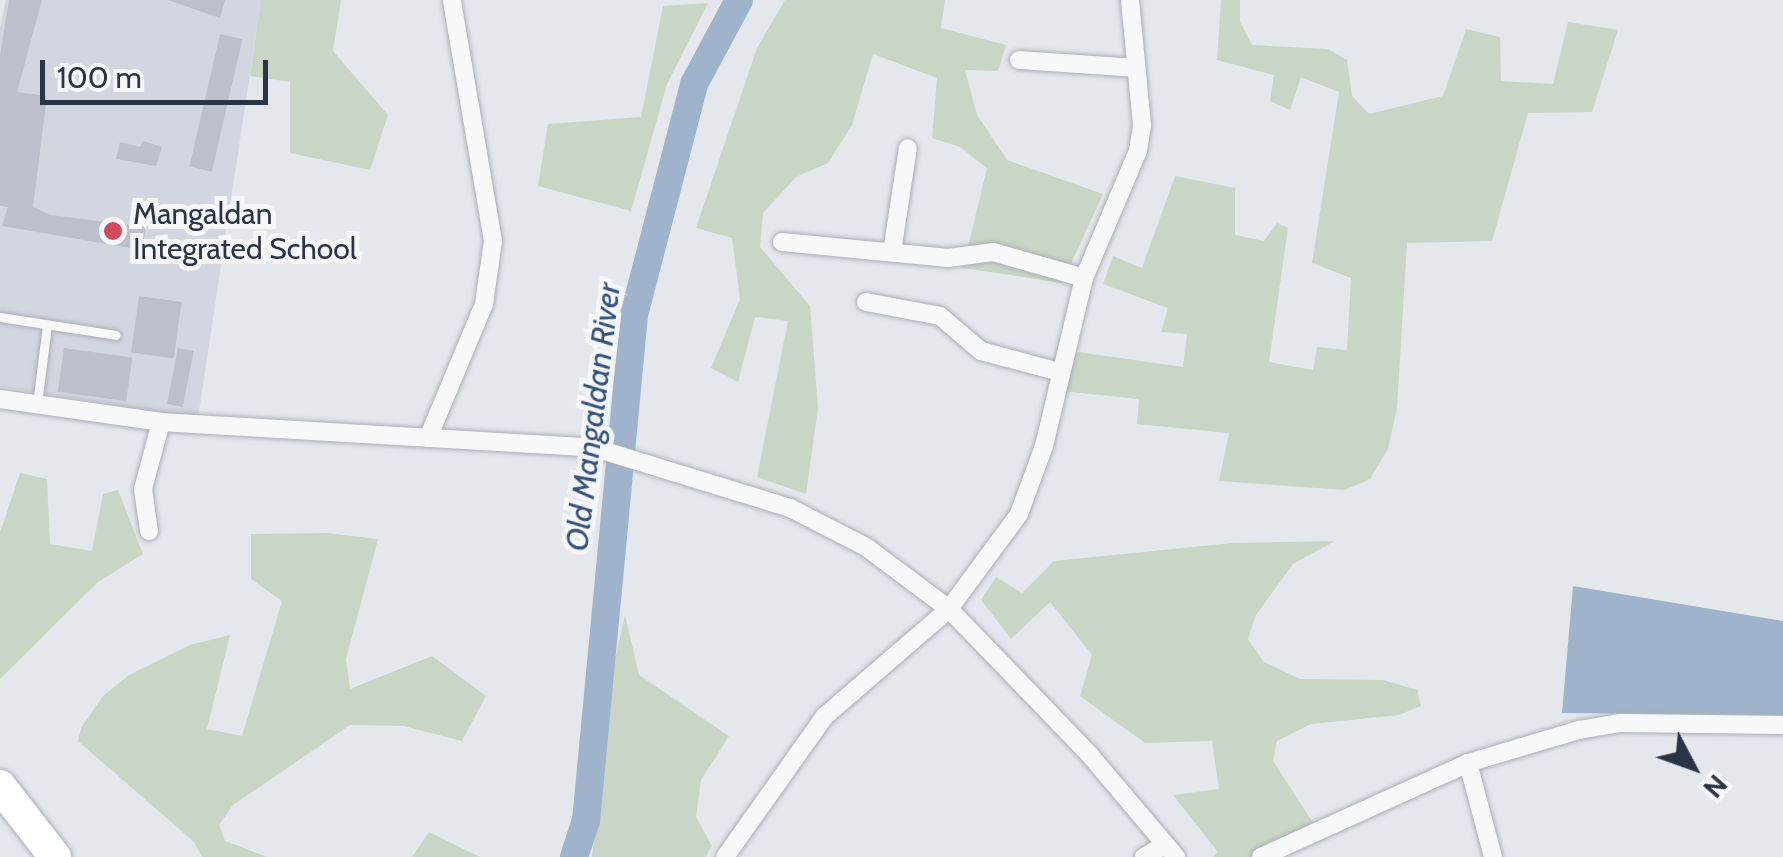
<!DOCTYPE html>
<style>
body{margin:0}
#map{position:relative;width:1783px;height:857px;overflow:hidden;background:#e4e7ec;font-family:Cabin,sans-serif}
div>[style]{position:absolute}
.built>*{inset:0;background:#d2d6de}
.green>*{inset:0;background:#c9d6c5}
.water>*{inset:0;background:#9fb4cc}
.river>*{height:28px;margin:-14px;padding:0 14px;transform-origin:14px;border-radius:14px;background:#9fb4cc}
.building>*{inset:0;background:#bbc0ca;transform-origin:0 0}
.roads{filter:drop-shadow(0 0 2px #a9aeb7) drop-shadow(0 0 2px #a9aeb7)}
.lane>*{height:9px;margin:-4.5px;padding:0 4.5px;transform-origin:4.5px;border-radius:4.5px;background:#f7f8fa}
.street>*{height:18px;margin:-9px;padding:0 9px;transform-origin:9px;border-radius:9px;background:#f7f8fa}
.highway>*{height:32px;margin:-16px;padding:0 16px;transform-origin:16px;border-radius:16px;background:#fff}
.dots>*{width:28px;height:28px;translate:-50% -50%;box-sizing:border-box;border:5px solid #f4f6f9;border-radius:50%}
span{translate:-50% -50%;white-space:nowrap;text-align:center;line-height:1.15;-webkit-text-stroke:10px #f4f6f9;paint-order:stroke}
.poi-label{font-size:30px;color:#2b3445}
.left{translate:0 -50%;text-align:left}
.water-label{font-size:32px;color:#34527a;font-style:italic}
.north{position:absolute;left:1643px;top:717px;width:100px;height:100px;-webkit-text-stroke:8px #f4f6f9;paint-order:stroke;rotate:131deg;font-size:28px;font-weight:700;line-height:40px;text-align:center;color:#2b3445}
.north::after{content:'';display:block;margin:auto;width:35px;height:45px;background:#2b3445;clip-path:polygon(50% 0,100% 100%,50% 72%,0 100%)}
.scale{position:absolute;left:40px;top:60px;width:228px;height:45px;box-sizing:border-box;border:5px solid #2b3445;border-top:0;padding-left:12px;font-size:30px;line-height:35px;white-space:nowrap;color:#2b3445;-webkit-text-stroke:8px #f4f6f9;paint-order:stroke}
</style>
<div id="map">
<div class="built">
<i style="clip-path:polygon(6px 0,261px 0,198px 418px,0 387px,0 28px)"></i>
</div>
<div class="green">
<i style="clip-path:polygon(261px 0,341px 0,333px 51px,388px 115px,370px 170px,290px 153px,290px 82px,250px 76px)"></i>
<i style="clip-path:polygon(785px 0,945px 0,941px 28px,1006px 45px,998px 71px,965px 70px,977px 115px,1007px 160px,1103px 194px,1062px 283px,963px 268px,987px 168px,960px 147px,932px 138px,937px 78px,873px 54px,852px 125px,828px 163px,796px 177px,763px 213px,760px 247px,810px 306px,818px 408px,806px 494px,757px 477px,788px 321px,755px 317px,738px 382px,711px 368px,740px 299px,732px 238px,696px 228px,757px 48px)"></i>
<i style="clip-path:polygon(1221px 0,1240px 0,1240px 22px,1252px 45px,1328px 49px,1347px 60px,1352px 96px,1369px 114px,1443px 96px,1466px 29px,1500px 37px,1501px 81px,1553px 84px,1568px 22px,1618px 30px,1592px 112px,1528px 113px,1492px 241px,1407px 243px,1397px 408px,1388px 449px,1370px 479px,1345px 490px,1219px 481px,1229px 433px,1137px 424px,1139px 399px,1051px 390px,1057px 349px,1183px 367px,1187px 334px,1161px 332px,1168px 308px,1103px 284px,1113px 256px,1142px 268px,1175px 176px,1235px 188px,1235px 235px,1264px 241px,1277px 223px,1288px 228px,1269px 362px,1313px 370px,1317px 347px,1347px 350px,1351px 278px,1312px 263px,1339px 92px,1301px 77px,1290px 110px,1270px 101px,1274px 75px,1217px 60px)"></i>
<i style="clip-path:polygon(708px 3px,667px 84px,631px 211px,538px 186px,548px 124px,641px 117px,663px 6px)"></i>
<i style="clip-path:polygon(20px 473px,47px 479px,50px 544px,92px 551px,103px 494px,118px 490px,143px 554px,98px 582px,0 679px,0 533px)"></i>
<i style="clip-path:polygon(326px 533px,378px 539px,346px 659px,350px 689px,432px 656px,486px 696px,462px 741px,404px 726px,350px 725px,233px 805px,219px 825px,225px 841px,267px 857px,202px 857px,194px 842px,78px 741px,81px 728px,103px 696px,129px 675px,190px 645px,230px 635px,207px 729px,242px 736px,282px 601px,251px 579px,251px 534px)"></i>
<i style="clip-path:polygon(1335px 541px,1293px 564px,1256px 615px,1248px 639px,1264px 662px,1300px 679px,1383px 680px,1417px 690px,1421px 706px,1399px 715px,1311px 724px,1277px 741px,1273px 761px,1321px 835px,1275px 857px,1213px 857px,1218px 852px,1173px 795px,1219px 789px,1212px 741px,1145px 743px,1080px 696px,1092px 655px,1050px 602px,1011px 639px,981px 600px,996px 577px,1022px 593px,1054px 561px,1232px 543px)"></i>
<i style="clip-path:polygon(625px 615px,639px 675px,729px 736px,701px 780px,696px 817px,712px 846px,705px 857px,592px 857px,611px 677px)"></i>
<i style="clip-path:polygon(429px 832px,480px 857px,412px 857px)"></i>
</div>
<div class="water">
<i style="clip-path:polygon(1573px 586px,1783px 621px,1783px 715px,1562px 713px)"></i>
</div>
<div class="river">
<i style="left:574px;top:857px;width:38px;rotate:-72deg"></i>
<i style="left:586px;top:821px;width:508px;rotate:-84.58deg"></i>
<i style="left:634px;top:315px;width:239px;rotate:-75.4deg"></i>
<i style="left:694px;top:84px;width:95px;rotate:-61.8deg"></i>
</div>
<div class="building">
<i style="clip-path:polygon(9px 0,42px 0,17px 92px,47px 96px,33px 207px,51px 215px,146px 227px,142px 250px,2px 226px,8px 207px,0 206px,0 56px)"></i>
<i style="clip-path:polygon(168px 0,225px 0,220px 18px)"></i>
<i style="left:220px;top:34px;width:23px;height:136px;rotate:13deg"></i>
<i style="clip-path:polygon(143px 141px,162px 147px,156px 166px,116px 159px,120px 142px,140px 147px)"></i>
<i style="left:139px;top:296px;width:43px;height:57px;rotate:8deg"></i>
<i style="left:64px;top:348px;width:69px;height:44px;rotate:8deg"></i>
<i style="left:178px;top:348px;width:16px;height:57px;rotate:11deg"></i>
</div>
<div class="roads">
<div class="lane">
<i style="left:0;top:317px;width:117px;rotate:8.8deg"></i>
<i style="left:37px;top:404px;width:80px;rotate:-82.8deg"></i>
</div>
<div class="street">
<i style="left:1019px;top:60px;width:117px;rotate:3.9deg"></i>
<i style="left:782px;top:242px;width:167px;rotate:5.5deg"></i>
<i style="left:948px;top:258px;width:45px;rotate:-7.6deg"></i>
<i style="left:993px;top:252px;width:95px;rotate:15.9deg"></i>
<i style="left:892px;top:252px;width:105px;rotate:-81.3deg"></i>
<i style="left:866px;top:302px;width:75px;rotate:10.7deg"></i>
<i style="left:940px;top:316px;width:54px;rotate:40.5deg"></i>
<i style="left:981px;top:351px;width:82px;rotate:14.9deg"></i>
<i style="left:0;top:399px;width:163px;rotate:8.1deg"></i>
<i style="left:161px;top:422px;width:435px;rotate:3.4deg"></i>
<i style="left:595px;top:448px;width:204px;rotate:17.1deg"></i>
<i style="left:790px;top:508px;width:85px;rotate:27.2deg"></i>
<i style="left:866px;top:547px;width:104px;rotate:36.8deg"></i>
<i style="left:949px;top:609px;width:202px;rotate:46deg"></i>
<i style="left:1089px;top:754px;width:135px;rotate:49.8deg"></i>
<i style="left:428px;top:438px;width:145px;rotate:-67.3deg"></i>
<i style="left:484px;top:304px;width:64px;rotate:-81.9deg"></i>
<i style="left:493px;top:241px;width:244px;rotate:-99.7deg"></i>
<i style="left:149px;top:531px;width:42px;rotate:-98.1deg"></i>
<i style="left:143px;top:489px;width:69px;rotate:-75deg"></i>
<i style="left:1468px;top:763px;width:97px;rotate:75.1deg"></i>
<i style="left:725px;top:857px;width:173px;rotate:-54.7deg"></i>
<i style="left:825px;top:716px;width:164px;rotate:-40.8deg"></i>
<i style="left:949px;top:609px;width:118px;rotate:-53.6deg"></i>
<i style="left:1019px;top:514px;width:72px;rotate:-69.8deg"></i>
<i style="left:1044px;top:446px;width:173px;rotate:-76.6deg"></i>
<i style="left:1084px;top:278px;width:138px;rotate:-67deg"></i>
<i style="left:1138px;top:151px;width:26px;rotate:-81deg"></i>
<i style="left:1142px;top:125px;width:126px;rotate:-95.5deg"></i>
<i style="left:1144px;top:857px;width:24px;rotate:-30deg"></i>
<i style="left:1261px;top:857px;width:227px;rotate:-24.4deg"></i>
<i style="left:1468px;top:763px;width:116px;rotate:-16.6deg"></i>
<i style="left:1579px;top:730px;width:42px;rotate:-9.7deg"></i>
<i style="left:1620px;top:723px;width:163px;rotate:0.7deg"></i>
</div>
<div class="highway">
<i style="left:0;top:786px;width:90px;rotate:52.2deg"></i>
</div>
</div>
<div class="dots">
<i style="left:113px;top:231px;background:#d1495b"></i>
</div>
<div class="poi-label">
<span class="left" style="left:133px;top:231px">Mangaldan<br>Integrated School</span>
</div>
<div class="water-label">
<span style="left:593px;top:417px;rotate:-83deg">Old Mangaldan River</span>
</div>
<div class="north">N</div>
<div class="scale">100 m</div>
</div>
